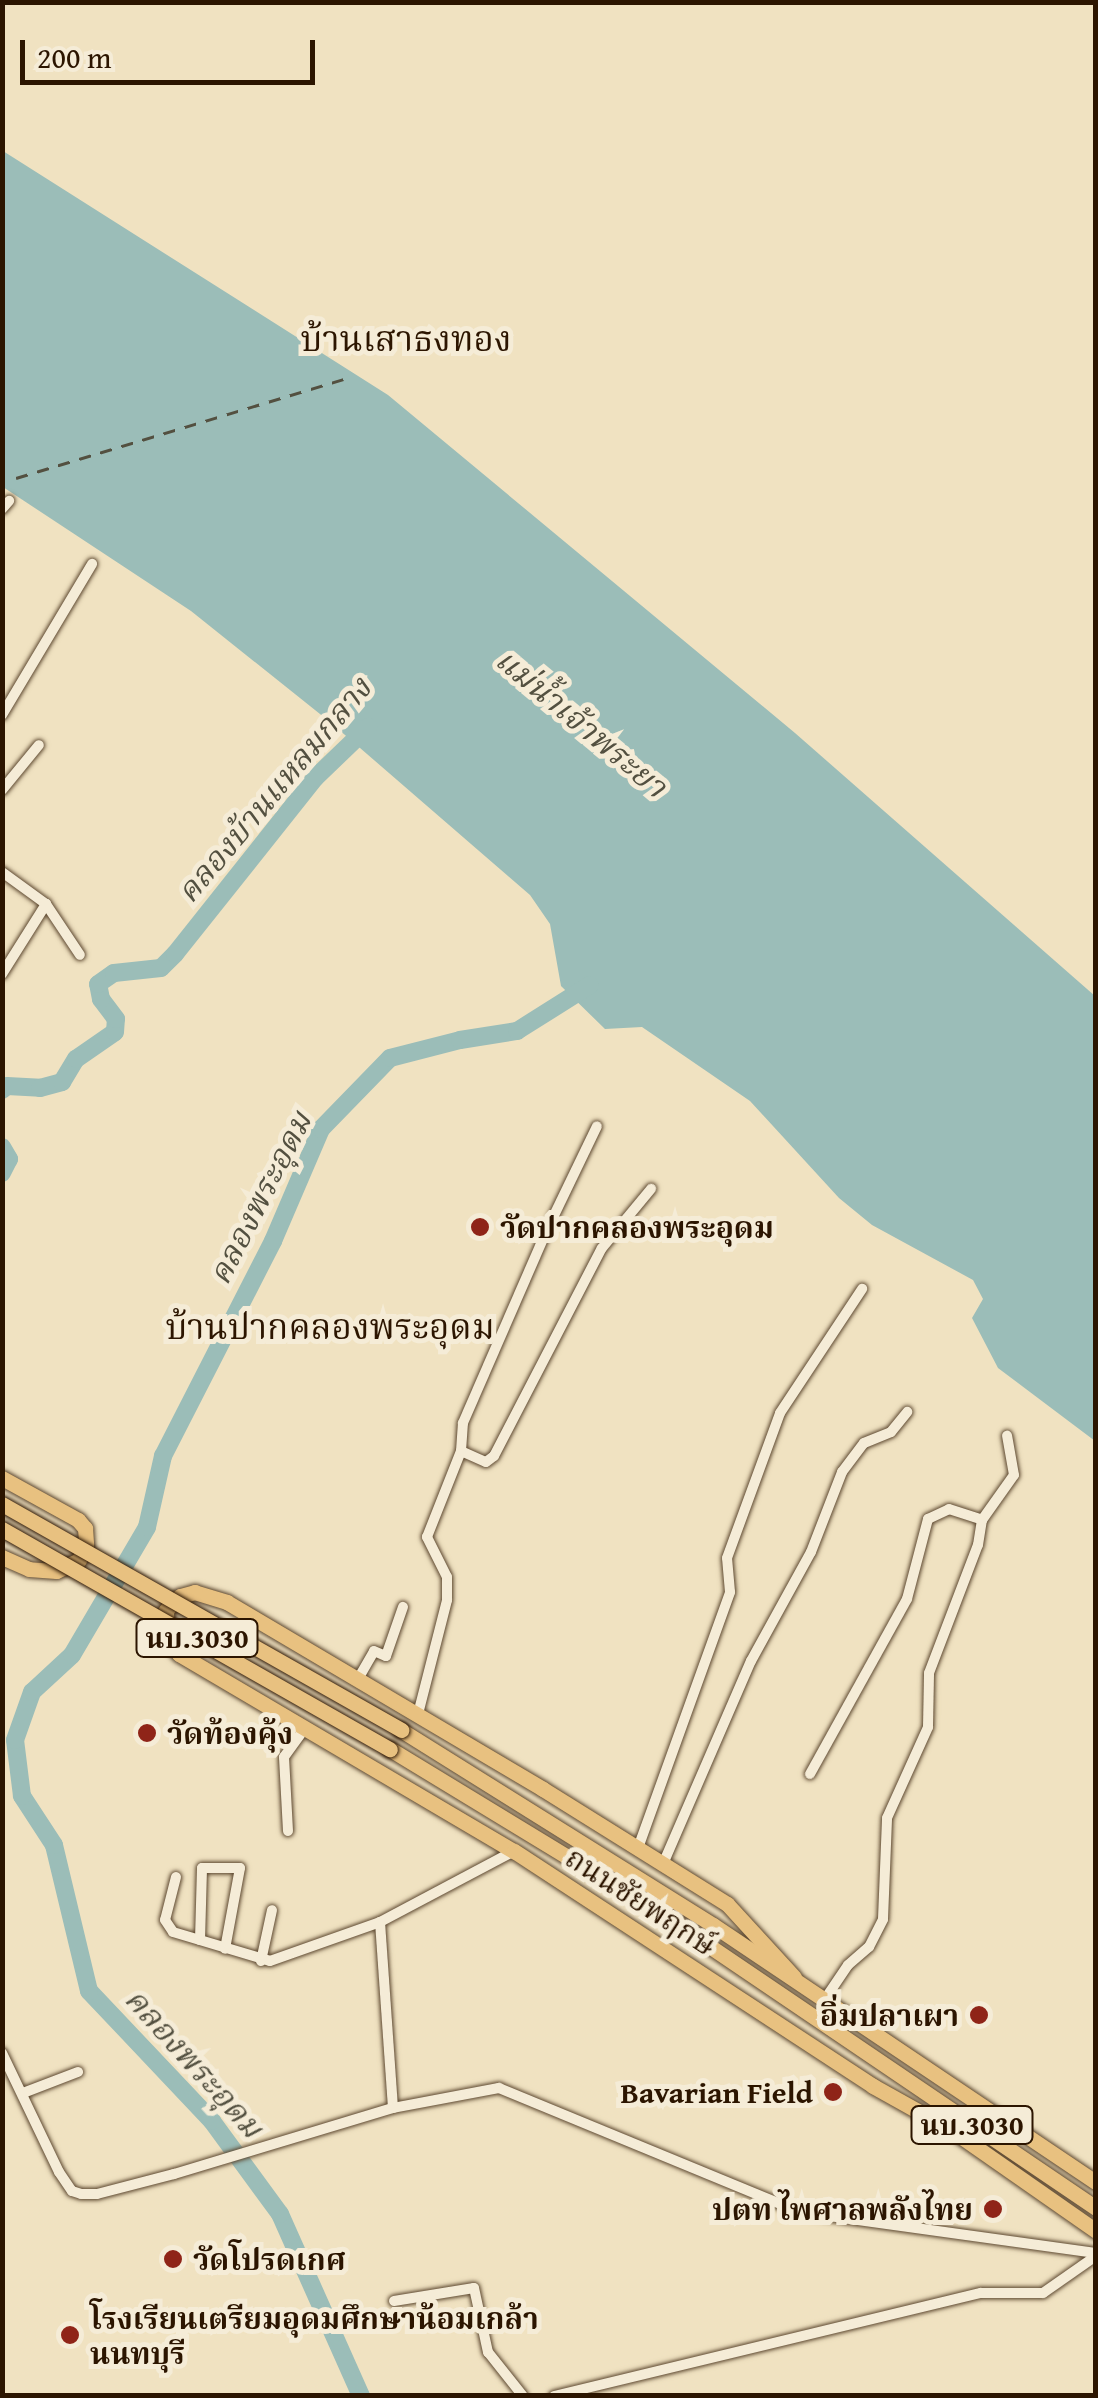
<!DOCTYPE html>
<meta charset="utf-8">
<style>
body{margin:0}
#map{position:relative;width:1098px;height:2398px;overflow:hidden;background:#f0e2c1;font-family:"Gentium Book Plus","Noto Serif Thai",serif}
div>[style]{position:absolute}
.water>*{inset:0;background:#9bbdb8}
.river>*{height:18px;margin:-9px;padding:0 9px;transform-origin:9px;border-radius:9px;background:#9bbdb8}
.ferry>*{height:2.5px;margin-top:-1.25px;transform-origin:0;background:repeating-linear-gradient(90deg,#535040 0 12px,transparent 0 22px)}
.roads{filter:drop-shadow(0 0 2px #5d4830) drop-shadow(0 0 2px #5d4830)}
.street>*{height:10px;margin:-5px;padding:0 5px;transform-origin:5px;border-radius:5px;background:#f5ecd7}
.primary>*{height:15px;margin:-7.5px;padding:0 7.5px;transform-origin:7.5px;border-radius:7.5px;background:#e8c180}
.bridges{filter:drop-shadow(0 0 2px #2c1500) drop-shadow(0 0 2px #2c1500)}
.primary-bridge>*{height:15px;margin:-7.5px;padding:0 7.5px;transform-origin:7.5px;border-radius:7.5px;background:#e8c180}
.dots>*{width:28px;height:28px;translate:-50% -50%;box-sizing:border-box;border:5px solid #f5ecd7;border-radius:50%}
span{translate:-50% -50%;white-space:nowrap;text-align:center;line-height:1.15;-webkit-text-stroke:10px #f5ecd7;paint-order:stroke}
.shield-label span{padding:2px 8px;background:#f5ecd7;border:2px solid;border-radius:8px;-webkit-text-stroke-width:0}
.shield-label{font-size:28px;color:#2c1500;font-weight:700}
.poi-label{font-size:30px;color:#2c1500;font-weight:700}
.left{translate:0 -50%;text-align:left}
.right{translate:-100% -50%;text-align:right}
.street-label{font-size:30px;color:#2c1500}
.water-label{font-size:32px;color:#535040;font-style:italic}
.quarter-label{font-size:35px;color:#2c1500}
.frame{position:absolute;inset:0;border:5px solid #2c1500;pointer-events:none}
.scale{position:absolute;left:20px;top:40px;width:295px;height:45px;box-sizing:border-box;border:5px solid #2c1500;border-top:0;padding-left:12px;font-size:30px;line-height:35px;white-space:nowrap;color:#2c1500;-webkit-text-stroke:8px #f5ecd7;paint-order:stroke}
</style>
<div id="map">
<div class="water">
<i style="clip-path:polygon(3px 151px,388px 395px,795px 733px,1095px 996px,1095px 1441px,998px 1368px,972px 1318px,983px 1299px,973px 1280px,872px 1225px,839px 1198px,750px 1101px,642px 1027px,605px 1029px,561px 986px,550px 924px,530px 895px,330px 722px,191px 611px,3px 487px)"></i>
</div>
<div class="river">
<i style="left:2px;top:1090px;width:6px;rotate:-39deg"></i>
<i style="left:7px;top:1086px;width:33px;rotate:3deg"></i>
<i style="left:40px;top:1088px;width:23px;rotate:-15deg"></i>
<i style="left:62px;top:1082px;width:27px;rotate:-59deg"></i>
<i style="left:76px;top:1059px;width:47px;rotate:-34.7deg"></i>
<i style="left:115px;top:1032px;width:13px;rotate:-86deg"></i>
<i style="left:116px;top:1019px;width:25px;rotate:-127deg"></i>
<i style="left:101px;top:999px;width:15px;rotate:-101deg"></i>
<i style="left:98px;top:984px;width:19px;rotate:-35deg"></i>
<i style="left:114px;top:973px;width:47px;rotate:-6.1deg"></i>
<i style="left:161px;top:968px;width:20px;rotate:-45deg"></i>
<i style="left:175px;top:954px;width:225px;rotate:-51.5deg"></i>
<i style="left:315px;top:778px;width:74px;rotate:-43.9deg"></i>
<i style="left:2px;top:1147px;width:14px;rotate:60deg"></i>
<i style="left:9px;top:1159px;width:16px;rotate:117deg"></i>
<i style="left:361px;top:2396px;width:199px;rotate:-114deg"></i>
<i style="left:280px;top:2214px;width:115px;rotate:-126.2deg"></i>
<i style="left:212px;top:2121px;width:179px;rotate:-133.4deg"></i>
<i style="left:89px;top:1991px;width:150px;rotate:-103.5deg"></i>
<i style="left:54px;top:1845px;width:59px;rotate:-123.1deg"></i>
<i style="left:22px;top:1796px;width:56px;rotate:-97.1deg"></i>
<i style="left:15px;top:1740px;width:51px;rotate:-70.5deg"></i>
<i style="left:32px;top:1692px;width:54px;rotate:-42.8deg"></i>
<i style="left:72px;top:1655px;width:148px;rotate:-59.6deg"></i>
<i style="left:147px;top:1527px;width:73px;rotate:-77.3deg"></i>
<i style="left:163px;top:1456px;width:242px;rotate:-62.9deg"></i>
<i style="left:273px;top:1241px;width:122px;rotate:-66.8deg"></i>
<i style="left:321px;top:1129px;width:99px;rotate:-45.8deg"></i>
<i style="left:390px;top:1058px;width:72px;rotate:-14.4deg"></i>
<i style="left:460px;top:1040px;width:58px;rotate:-9deg"></i>
<i style="left:517px;top:1031px;width:86px;rotate:-32.2deg"></i>
</div>
<div class="ferry">
<i style="left:16px;top:478px;width:342px;rotate:-16.8deg"></i>
</div>
<div class="roads">
<div class="street">
<i style="left:2px;top:509px;width:11px;rotate:-49deg"></i>
<i style="left:2px;top:715px;width:176px;rotate:-59.2deg"></i>
<i style="left:2px;top:790px;width:58px;rotate:-50.6deg"></i>
<i style="left:2px;top:872px;width:54px;rotate:36deg"></i>
<i style="left:46px;top:904px;width:61px;rotate:56.3deg"></i>
<i style="left:2px;top:974px;width:83px;rotate:-57.8deg"></i>
<i style="left:461px;top:1451px;width:27px;rotate:24deg"></i>
<i style="left:486px;top:1462px;width:10px;rotate:-37deg"></i>
<i style="left:494px;top:1456px;width:234px;rotate:-62.6deg"></i>
<i style="left:602px;top:1248px;width:77px;rotate:-50.3deg"></i>
<i style="left:358px;top:1679px;width:32px;rotate:-60deg"></i>
<i style="left:374px;top:1651px;width:13px;rotate:23deg"></i>
<i style="left:386px;top:1656px;width:52px;rotate:-70.9deg"></i>
<i style="left:418px;top:1714px;width:118px;rotate:-75.7deg"></i>
<i style="left:447px;top:1600px;width:23px;rotate:-90deg"></i>
<i style="left:447px;top:1577px;width:45px;rotate:-116.6deg"></i>
<i style="left:427px;top:1537px;width:92px;rotate:-68.4deg"></i>
<i style="left:461px;top:1451px;width:28px;rotate:-86deg"></i>
<i style="left:463px;top:1423px;width:210px;rotate:-66.5deg"></i>
<i style="left:547px;top:1230px;width:115px;rotate:-64.3deg"></i>
<i style="left:810px;top:1774px;width:200px;rotate:-61deg"></i>
<i style="left:907px;top:1599px;width:83px;rotate:-75.3deg"></i>
<i style="left:928px;top:1519px;width:23px;rotate:-25deg"></i>
<i style="left:949px;top:1509px;width:35px;rotate:18deg"></i>
<i style="left:288px;top:1831px;width:74px;rotate:-93.1deg"></i>
<i style="left:284px;top:1757px;width:37px;rotate:-54deg"></i>
<i style="left:638px;top:1848px;width:272px;rotate:-70.2deg"></i>
<i style="left:730px;top:1592px;width:34px;rotate:-95deg"></i>
<i style="left:727px;top:1558px;width:154px;rotate:-69.9deg"></i>
<i style="left:780px;top:1413px;width:149px;rotate:-56.5deg"></i>
<i style="left:663px;top:1864px;width:221px;rotate:-66.6deg"></i>
<i style="left:751px;top:1661px;width:124px;rotate:-61.2deg"></i>
<i style="left:811px;top:1552px;width:86px;rotate:-68.8deg"></i>
<i style="left:842px;top:1472px;width:36px;rotate:-53deg"></i>
<i style="left:864px;top:1443px;width:29px;rotate:-22deg"></i>
<i style="left:891px;top:1432px;width:26px;rotate:-51deg"></i>
<i style="left:176px;top:1877px;width:44px;rotate:104.3deg"></i>
<i style="left:165px;top:1920px;width:14px;rotate:56deg"></i>
<i style="left:173px;top:1932px;width:101px;rotate:16.6deg"></i>
<i style="left:270px;top:1961px;width:117px;rotate:-19.5deg"></i>
<i style="left:380px;top:1922px;width:152px;rotate:-27.9deg"></i>
<i style="left:380px;top:1922px;width:186px;rotate:86deg"></i>
<i style="left:200px;top:1940px;width:72px;rotate:-88.4deg"></i>
<i style="left:202px;top:1868px;width:38px"></i>
<i style="left:240px;top:1868px;width:82px;rotate:100.5deg"></i>
<i style="left:261px;top:1961px;width:52px;rotate:-77.8deg"></i>
<i style="left:825px;top:1999px;width:41px;rotate:-55.9deg"></i>
<i style="left:848px;top:1965px;width:28px;rotate:-41deg"></i>
<i style="left:869px;top:1947px;width:31px;rotate:-63deg"></i>
<i style="left:883px;top:1919px;width:101px;rotate:-87.7deg"></i>
<i style="left:887px;top:1818px;width:100px;rotate:-65.7deg"></i>
<i style="left:928px;top:1727px;width:54px;rotate:-88.9deg"></i>
<i style="left:929px;top:1673px;width:137px;rotate:-69.1deg"></i>
<i style="left:978px;top:1545px;width:25px;rotate:-81deg"></i>
<i style="left:982px;top:1520px;width:55px;rotate:-54.6deg"></i>
<i style="left:1014px;top:1475px;width:40px;rotate:-100deg"></i>
<i style="left:2px;top:2053px;width:132px;rotate:64.4deg"></i>
<i style="left:59px;top:2172px;width:23px;rotate:56deg"></i>
<i style="left:72px;top:2191px;width:9px;rotate:18deg"></i>
<i style="left:81px;top:2194px;width:16px"></i>
<i style="left:97px;top:2194px;width:80px;rotate:-14.6deg"></i>
<i style="left:174px;top:2174px;width:229px;rotate:-16.8deg"></i>
<i style="left:393px;top:2108px;width:108px;rotate:-10.7deg"></i>
<i style="left:499px;top:2088px;width:326px;rotate:22.4deg"></i>
<i style="left:800px;top:2212px;width:299px;rotate:7.9deg"></i>
<i style="left:23px;top:2093px;width:59px;rotate:-20.9deg"></i>
<i style="left:394px;top:2301px;width:81px;rotate:-9.2deg"></i>
<i style="left:474px;top:2288px;width:66px;rotate:77.7deg"></i>
<i style="left:488px;top:2352px;width:56px;rotate:51.5deg"></i>
<i style="left:554px;top:2396px;width:439px;rotate:-13.6deg"></i>
<i style="left:981px;top:2293px;width:62px"></i>
<i style="left:1043px;top:2293px;width:65px;rotate:-34.9deg"></i>
</div>
<div class="primary">
<i style="left:2px;top:1478px;width:87px;rotate:28.9deg"></i>
<i style="left:78px;top:1520px;width:11px;rotate:49deg"></i>
<i style="left:85px;top:1528px;width:16px;rotate:86deg"></i>
<i style="left:86px;top:1544px;width:17px;rotate:114deg"></i>
<i style="left:79px;top:1560px;width:25px;rotate:154deg"></i>
<i style="left:56px;top:1571px;width:27px;rotate:-176deg"></i>
<i style="left:29px;top:1569px;width:30px;rotate:-156deg"></i>
<i style="left:401px;top:1730px;width:368px;rotate:32deg"></i>
<i style="left:713px;top:1925px;width:461px;rotate:33.9deg"></i>
<i style="left:390px;top:1749px;width:325px;rotate:31.3deg"></i>
<i style="left:668px;top:1918px;width:517px;rotate:34.12deg"></i>
<i style="left:794px;top:1977px;width:99px;rotate:-132.5deg"></i>
<i style="left:727px;top:1904px;width:217px;rotate:-148deg"></i>
<i style="left:543px;top:1789px;width:367px;rotate:-149.4deg"></i>
<i style="left:227px;top:1602px;width:34px;rotate:-163deg"></i>
<i style="left:195px;top:1592px;width:16px;rotate:165deg"></i>
<i style="left:180px;top:1596px;width:20px;rotate:135deg"></i>
<i style="left:166px;top:1610px;width:31px;rotate:88deg"></i>
<i style="left:167px;top:1641px;width:18px;rotate:47deg"></i>
<i style="left:179px;top:1654px;width:389px;rotate:30.5deg"></i>
<i style="left:514px;top:1851px;width:429px;rotate:33.2deg"></i>
<i style="left:873px;top:2086px;width:88px;rotate:29.2deg"></i>
<i style="left:950px;top:2129px;width:178px;rotate:34.9deg"></i>
</div>
</div>
<div class="bridges">
<div class="primary-bridge">
<i style="left:2px;top:1504px;width:459px;rotate:29.5deg"></i>
<i style="left:2px;top:1529px;width:446px;rotate:29.6deg"></i>
</div>
</div>
<div class="dots">
<i style="left:480px;top:1227px;background:#8f2418"></i>
<i style="left:147px;top:1733px;background:#8f2418"></i>
<i style="left:979px;top:2015px;background:#8f2418"></i>
<i style="left:833px;top:2092px;background:#8f2418"></i>
<i style="left:993px;top:2209px;background:#8f2418"></i>
<i style="left:173px;top:2259px;background:#8f2418"></i>
<i style="left:70px;top:2335px;background:#8f2418"></i>
</div>
<div class="shield-label">
<span style="left:197px;top:1638px">นบ.3030</span>
<span style="left:972px;top:2125px">นบ.3030</span>
</div>
<div class="poi-label">
<span class="left" style="left:500px;top:1227px">วัดปากคลองพระอุดม</span>
<span class="left" style="left:167px;top:1733px">วัดท้องคุ้ง</span>
<span class="right" style="left:959px;top:2015px">อิ่มปลาเผา</span>
<span class="right" style="left:813px;top:2092px">Bavarian Field</span>
<span class="right" style="left:973px;top:2209px">ปตท ไพศาลพลังไทย</span>
<span class="left" style="left:193px;top:2259px">วัดโปรดเกศ</span>
<span class="left" style="left:90px;top:2335px">โรงเรียนเตรียมอุดมศึกษาน้อมเกล้า<br>นนทบุรี</span>
</div>
<div class="street-label">
<span style="left:641px;top:1901px;rotate:33deg">ถนนชัยพฤกษ์</span>
</div>
<div class="water-label">
<span style="left:581px;top:723px;rotate:40deg">แม่น้ำเจ้าพระยา</span>
<span style="left:274px;top:790px;rotate:-50deg">คลองบ้านแหลมกลาง</span>
<span style="left:260px;top:1198px;rotate:-63deg">คลองพระอุดม</span>
<span style="left:194px;top:2063px;rotate:48deg">คลองพระอุดม</span>
</div>
<div class="quarter-label">
<span style="left:406px;top:339px">บ้านเสาธงทอง</span>
<span style="left:330px;top:1327px">บ้านปากคลองพระอุดม</span>
</div>
<div class="frame"></div>
<div class="scale">200 m</div>
</div>
